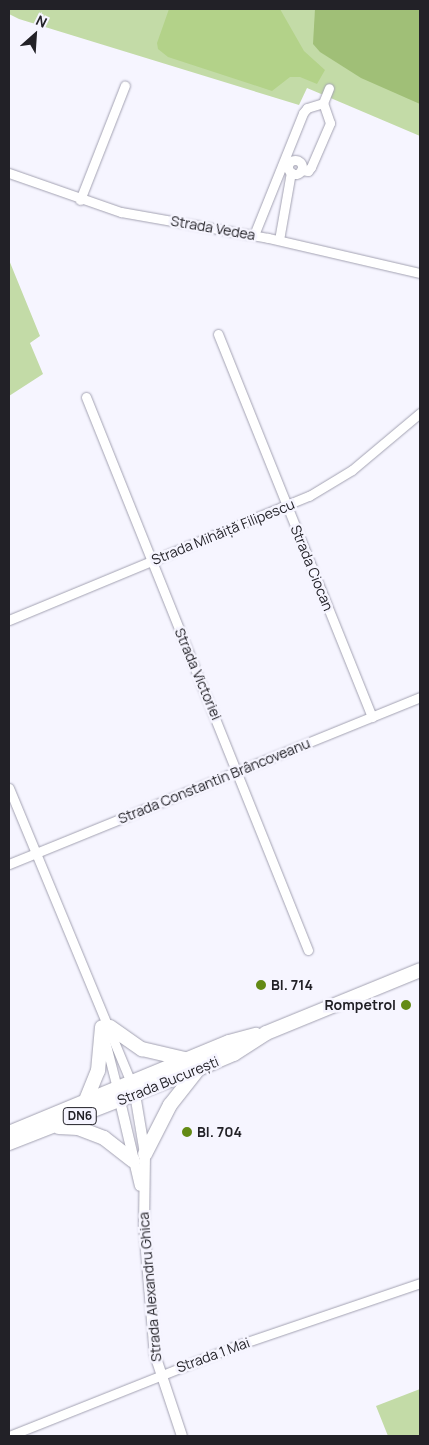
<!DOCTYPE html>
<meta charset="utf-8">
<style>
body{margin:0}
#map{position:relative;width:429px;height:1445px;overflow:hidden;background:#f6f5ff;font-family:Manrope,sans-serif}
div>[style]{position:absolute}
.green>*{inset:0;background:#c3dba7}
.forest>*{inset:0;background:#a0bf77}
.water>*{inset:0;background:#b3d289}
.roads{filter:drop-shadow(0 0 1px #a3a2b2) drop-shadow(0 0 1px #a3a2b2)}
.minor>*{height:9px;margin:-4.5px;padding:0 4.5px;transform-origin:4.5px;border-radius:4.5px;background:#fff}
.minor>.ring{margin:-4.5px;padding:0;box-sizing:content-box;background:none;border:9px solid #fff;border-radius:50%}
.tertiary>*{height:10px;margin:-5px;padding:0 5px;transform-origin:5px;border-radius:5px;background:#fff}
.primary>*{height:14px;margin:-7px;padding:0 7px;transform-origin:7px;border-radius:7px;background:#fff}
.dots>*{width:14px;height:14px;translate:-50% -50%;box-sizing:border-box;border:2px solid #f6f5ff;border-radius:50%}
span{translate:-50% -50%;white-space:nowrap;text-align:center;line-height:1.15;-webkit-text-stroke:5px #f6f5ff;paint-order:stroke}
.shield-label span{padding:1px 4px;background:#f6f5ff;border:1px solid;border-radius:4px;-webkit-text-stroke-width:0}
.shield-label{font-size:12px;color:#222127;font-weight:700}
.street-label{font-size:14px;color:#222127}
.poi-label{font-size:14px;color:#222127;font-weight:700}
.left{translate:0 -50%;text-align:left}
.right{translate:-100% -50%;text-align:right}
.frame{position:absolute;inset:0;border:10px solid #222127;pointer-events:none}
.north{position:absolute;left:10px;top:10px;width:50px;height:50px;-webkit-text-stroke:4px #f6f5ff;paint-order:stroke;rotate:26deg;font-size:14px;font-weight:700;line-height:20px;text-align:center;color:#222127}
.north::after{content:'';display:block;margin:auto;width:18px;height:22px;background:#222127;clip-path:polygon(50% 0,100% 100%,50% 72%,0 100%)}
</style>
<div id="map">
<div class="green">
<i style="clip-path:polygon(9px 9px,420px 9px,420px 136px,307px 88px,299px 105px,19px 19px,9px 14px)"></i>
<i style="clip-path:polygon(9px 260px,40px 336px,30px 343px,43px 374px,9px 396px)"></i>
<i style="clip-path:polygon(420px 1389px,420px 1436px,388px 1436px,376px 1406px)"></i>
</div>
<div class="forest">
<i style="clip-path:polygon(315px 9px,420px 9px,420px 104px,361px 78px,320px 52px,313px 44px)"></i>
</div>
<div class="water">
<i style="clip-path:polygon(169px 9px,280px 9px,304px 51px,325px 70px,317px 84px,300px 77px,290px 77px,272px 91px,168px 57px,158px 49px,157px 43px)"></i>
</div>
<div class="roads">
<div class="minor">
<i class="ring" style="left:288px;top:160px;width:5px;height:5px"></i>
<i style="left:301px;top:170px;width:7px;rotate:8deg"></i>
<i style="left:308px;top:171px;width:5px;rotate:-53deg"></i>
<i style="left:311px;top:167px;width:48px;rotate:-66.6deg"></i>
<i style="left:330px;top:123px;width:21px;rotate:-109deg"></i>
<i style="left:9px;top:173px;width:119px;rotate:19.2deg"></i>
<i style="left:121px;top:212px;width:149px;rotate:10deg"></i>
<i style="left:268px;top:238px;width:156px;rotate:13deg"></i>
<i style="left:80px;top:200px;width:123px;rotate:-68.6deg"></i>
<i style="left:254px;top:235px;width:131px;rotate:-68.1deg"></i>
<i style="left:303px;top:113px;width:6px;rotate:-51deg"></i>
<i style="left:307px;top:108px;width:17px;rotate:-17deg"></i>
<i style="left:323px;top:103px;width:16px;rotate:-68deg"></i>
<i style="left:279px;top:240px;width:69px;rotate:-80deg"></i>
<i style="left:218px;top:334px;width:413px;rotate:68.1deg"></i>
<i style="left:86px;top:397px;width:596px;rotate:68.13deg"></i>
<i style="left:9px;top:620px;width:325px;rotate:-22.5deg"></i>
<i style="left:309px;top:496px;width:50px;rotate:-31.2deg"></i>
<i style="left:352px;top:470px;width:89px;rotate:-40deg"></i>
<i style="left:9px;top:788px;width:324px;rotate:67.5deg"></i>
<i style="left:9px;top:864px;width:444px;rotate:-22.1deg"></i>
<i style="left:104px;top:1037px;width:57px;rotate:75.7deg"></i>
<i style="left:9px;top:1436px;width:246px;rotate:-21.7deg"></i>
<i style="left:238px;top:1345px;width:192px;rotate:-18.8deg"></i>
</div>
<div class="tertiary">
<i style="left:135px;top:1094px;width:61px;rotate:80.5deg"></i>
<i style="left:145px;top:1154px;width:71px;rotate:90.8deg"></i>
<i style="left:144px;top:1225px;width:130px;rotate:85.2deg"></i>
<i style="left:155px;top:1355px;width:85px;rotate:71.6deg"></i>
<i style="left:120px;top:1101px;width:87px;rotate:76.8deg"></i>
</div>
<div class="primary">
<i style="left:110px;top:1027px;width:39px;rotate:35deg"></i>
<i style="left:142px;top:1049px;width:44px;rotate:13.1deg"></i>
<i style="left:86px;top:1100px;width:31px;rotate:-68deg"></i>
<i style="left:98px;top:1071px;width:44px;rotate:-84.8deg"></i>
<i style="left:59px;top:1127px;width:19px;rotate:3deg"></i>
<i style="left:78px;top:1128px;width:28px;rotate:21deg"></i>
<i style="left:104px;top:1138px;width:37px;rotate:38deg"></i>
<i style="left:9px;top:1133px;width:238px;rotate:-22.5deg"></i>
<i style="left:229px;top:1042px;width:28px;rotate:-15deg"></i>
<i style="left:9px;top:1143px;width:203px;rotate:-21.4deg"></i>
<i style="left:198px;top:1069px;width:39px;rotate:-23deg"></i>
<i style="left:234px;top:1054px;width:38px;rotate:-33deg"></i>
<i style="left:266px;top:1033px;width:166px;rotate:-22.2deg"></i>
<i style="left:145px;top:1154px;width:55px;rotate:-63deg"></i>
<i style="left:170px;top:1105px;width:42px;rotate:-51.8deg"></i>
</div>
</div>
<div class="dots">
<i style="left:261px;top:985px;background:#638a15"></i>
<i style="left:406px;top:1005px;background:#638a15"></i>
<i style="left:187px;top:1132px;background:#638a15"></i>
</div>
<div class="shield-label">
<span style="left:80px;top:1116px">DN6</span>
</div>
<div class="street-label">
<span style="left:213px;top:228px;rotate:10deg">Strada Vedea</span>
<span style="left:223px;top:532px;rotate:-22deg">Strada Mihăiță Filipescu</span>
<span style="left:312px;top:568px;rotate:68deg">Strada Ciocan</span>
<span style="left:198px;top:674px;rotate:67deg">Strada Victoriei</span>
<span style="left:214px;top:781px;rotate:-22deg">Strada Constantin Brâncoveanu</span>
<span style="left:168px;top:1081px;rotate:-22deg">Strada București</span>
<span style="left:150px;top:1287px;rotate:-95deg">Strada Alexandru Ghica</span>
<span style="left:213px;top:1355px;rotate:-20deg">Strada 1 Mai</span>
</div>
<div class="poi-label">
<span class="left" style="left:271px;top:985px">Bl. 714</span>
<span class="right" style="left:396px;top:1005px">Rompetrol</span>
<span class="left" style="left:197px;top:1132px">Bl. 704</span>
</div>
<div class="frame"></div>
<div class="north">N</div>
</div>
